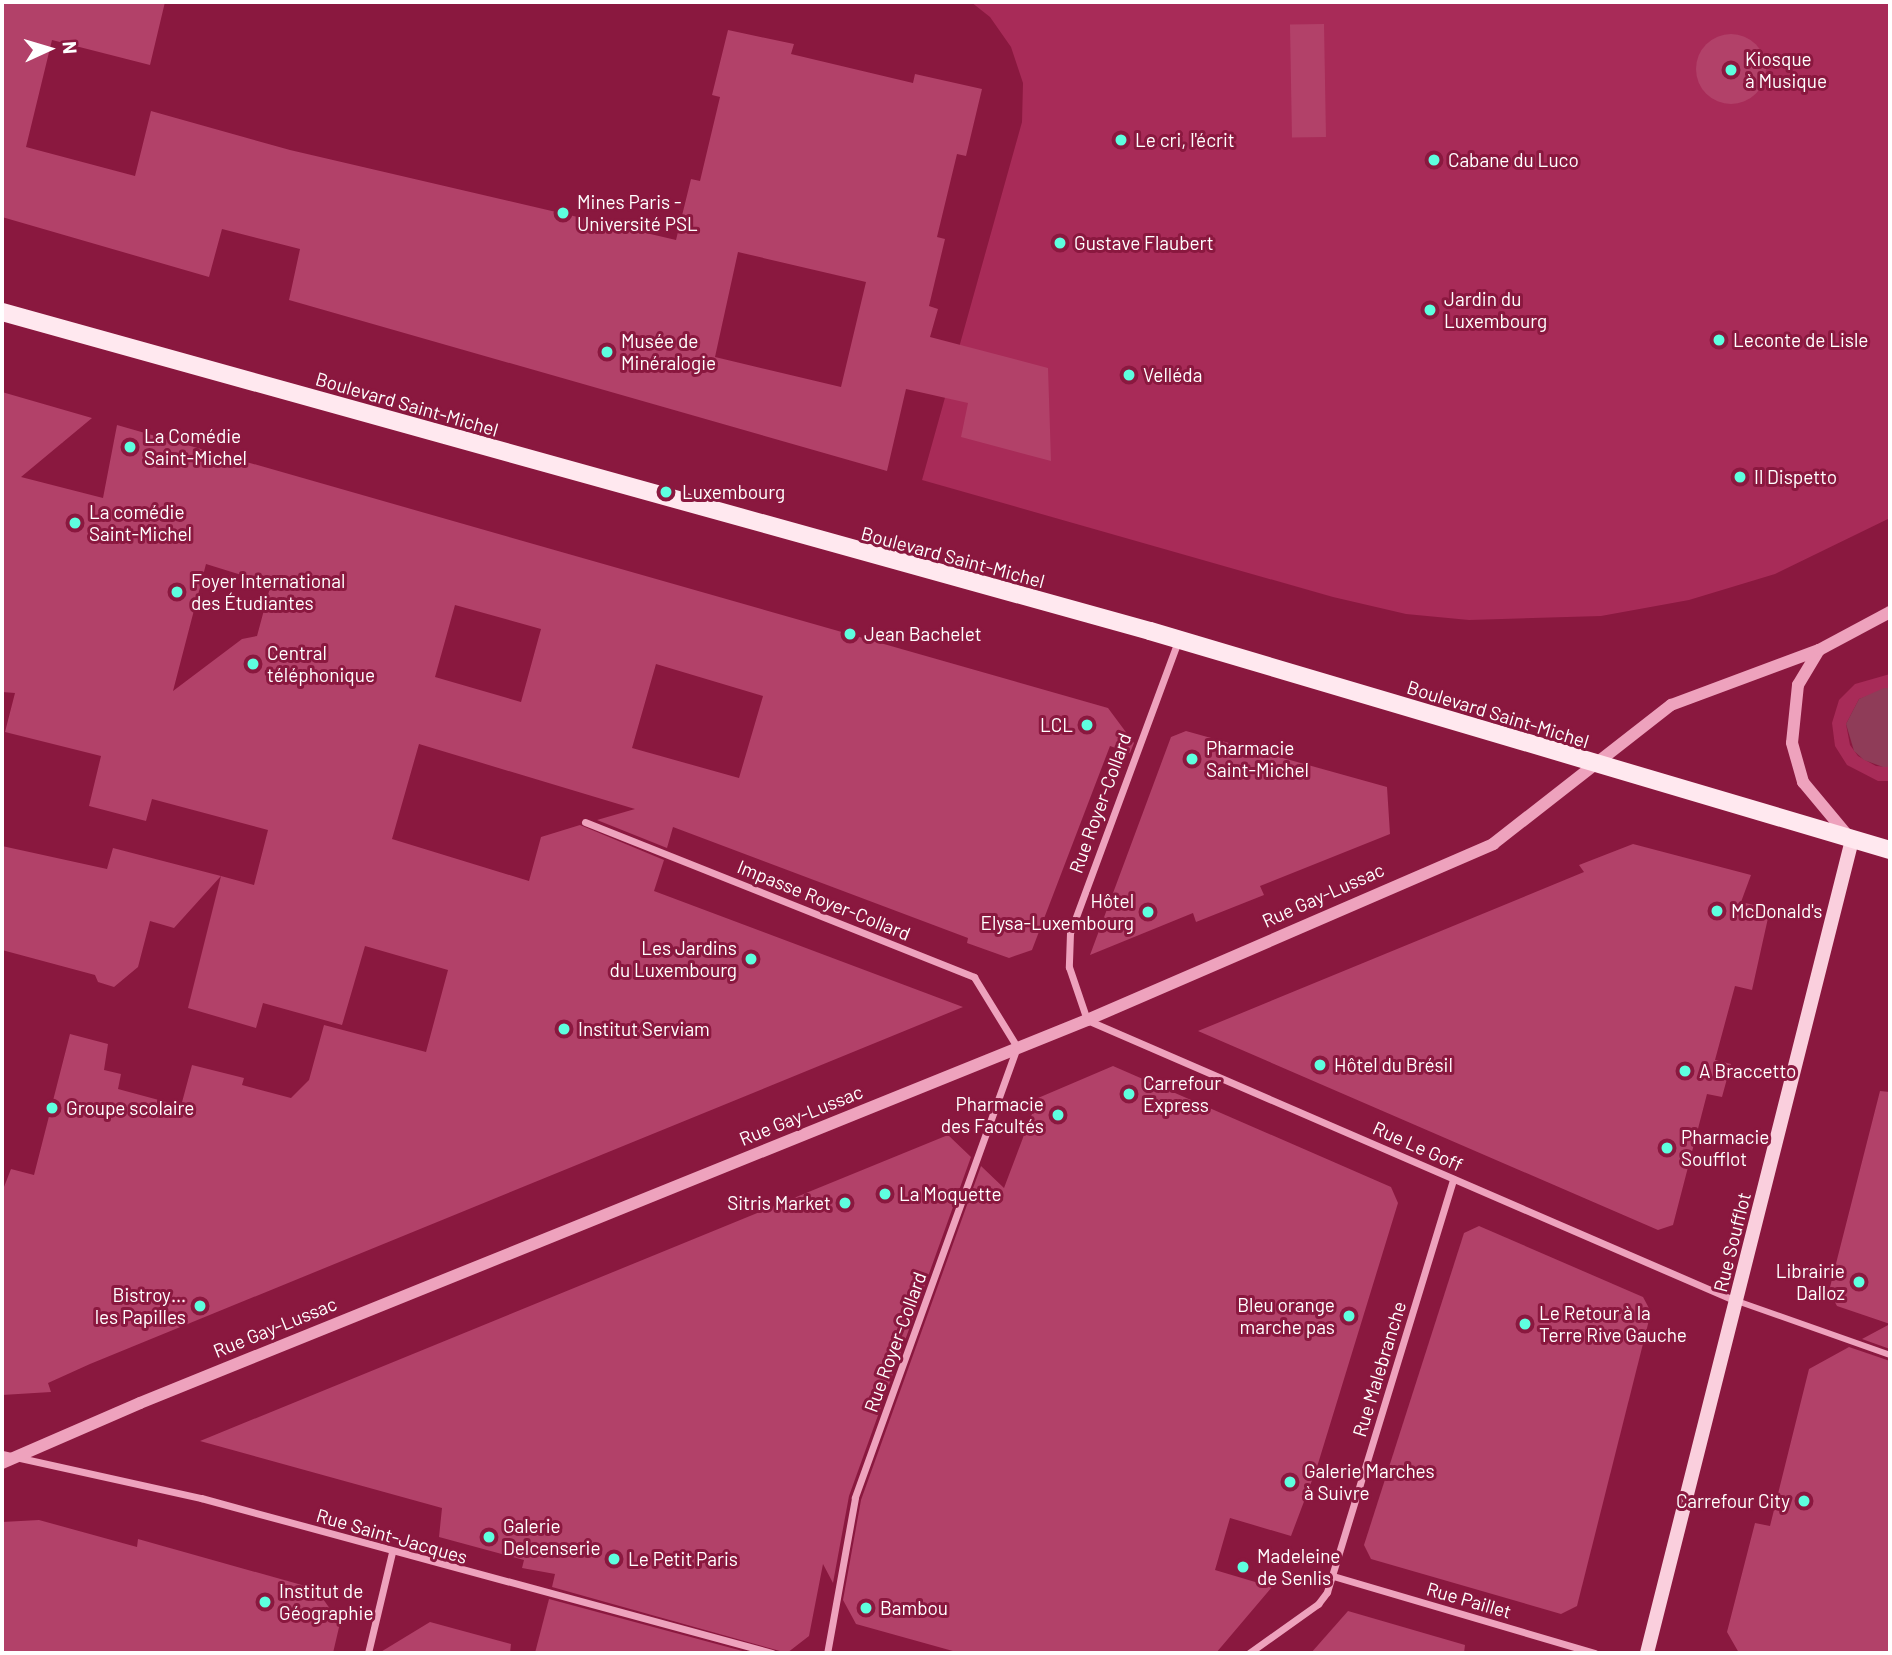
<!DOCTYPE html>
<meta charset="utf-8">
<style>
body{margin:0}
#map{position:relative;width:1892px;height:1655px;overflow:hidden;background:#8a183f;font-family:Barlow,sans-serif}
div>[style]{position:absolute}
.green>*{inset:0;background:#a82b58}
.water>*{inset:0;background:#8f3c58}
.building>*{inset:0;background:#b24169;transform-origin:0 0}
.round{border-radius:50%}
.pedestrian>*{height:6px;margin:-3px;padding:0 3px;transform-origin:3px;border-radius:3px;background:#eea2bd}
.minor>*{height:7px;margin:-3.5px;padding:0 3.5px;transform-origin:3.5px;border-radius:3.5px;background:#eea2bd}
.tertiary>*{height:12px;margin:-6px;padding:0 6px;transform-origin:6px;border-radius:6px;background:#eea2bd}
.secondary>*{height:14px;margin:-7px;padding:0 7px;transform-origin:7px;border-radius:7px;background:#facfdd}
.primary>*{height:18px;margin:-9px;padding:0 9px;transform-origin:9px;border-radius:9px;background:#ffe8ef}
.dots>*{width:19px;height:19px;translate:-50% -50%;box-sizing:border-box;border:4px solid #8a183f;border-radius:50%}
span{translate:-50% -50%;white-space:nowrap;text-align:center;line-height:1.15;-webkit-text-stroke:6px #8a183f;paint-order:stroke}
.poi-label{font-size:19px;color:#fff}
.left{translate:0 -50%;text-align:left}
.right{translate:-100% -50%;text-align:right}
.street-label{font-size:19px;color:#fff}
.frame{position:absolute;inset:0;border:4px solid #fff;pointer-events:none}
.north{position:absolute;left:14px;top:14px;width:70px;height:70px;-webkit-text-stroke:5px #8a183f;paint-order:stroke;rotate:86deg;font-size:19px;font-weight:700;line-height:28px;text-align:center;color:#fff}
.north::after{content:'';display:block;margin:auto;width:24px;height:32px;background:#fff;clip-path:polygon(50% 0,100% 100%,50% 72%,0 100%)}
</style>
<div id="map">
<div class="green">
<i style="clip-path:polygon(971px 2px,1890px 2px,1890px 518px,1775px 574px,1689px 600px,1601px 616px,1469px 620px,1406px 614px,1333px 597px,922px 480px,1022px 122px,1023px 83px,1011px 47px,990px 17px)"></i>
<i style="clip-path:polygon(1890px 674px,1890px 688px,1859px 699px,1846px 724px,1850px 745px,1858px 756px,1876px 766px,1890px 767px,1890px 781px,1878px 781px,1847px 765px,1835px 746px,1832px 723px,1839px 700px,1855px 684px)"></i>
</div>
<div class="water">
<i style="clip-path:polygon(1884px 688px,1890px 688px,1890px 767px,1883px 767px,1864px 760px,1854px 751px,1846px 724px,1859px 699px)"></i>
</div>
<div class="building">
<i style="clip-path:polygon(evenodd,2px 2px,165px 2px,150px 65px,52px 40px,26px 147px,135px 176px,151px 111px,290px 150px,676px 240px,691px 179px,700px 181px,720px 97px,712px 95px,728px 30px,794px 44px,791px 54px,913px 83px,915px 74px,982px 89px,966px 156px,957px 154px,937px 237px,945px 239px,929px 306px,938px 309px,930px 337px,1048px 368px,1051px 461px,961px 437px,968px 403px,906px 389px,887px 471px,289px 300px,300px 249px,222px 229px,209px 277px,2px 217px,2px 2px,738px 252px,866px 282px,841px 387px,715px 357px,738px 252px)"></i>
<i style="left:1324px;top:24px;width:113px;height:34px;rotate:89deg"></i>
<i class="round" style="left:1696px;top:34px;width:70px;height:70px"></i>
<i style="clip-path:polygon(evenodd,2px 392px,92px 418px,21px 477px,103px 498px,117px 425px,1108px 708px,1134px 743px,1130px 753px,1110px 746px,1032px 950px,1009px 958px,967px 943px,968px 938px,673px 827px,667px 848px,597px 820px,635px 809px,419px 744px,392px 839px,529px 881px,541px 837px,580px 825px,664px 860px,654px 891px,963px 1007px,90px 1364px,48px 1383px,51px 1392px,2px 1395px,2px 1192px,11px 1169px,34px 1175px,70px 1034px,108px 1044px,104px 1070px,121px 1074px,118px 1089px,181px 1106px,192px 1065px,244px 1078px,242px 1085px,291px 1098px,309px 1080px,324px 1025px,426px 1052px,448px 970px,365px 946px,342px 1025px,263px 1003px,256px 1028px,188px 1008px,221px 876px,254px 885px,268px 830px,152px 799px,146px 821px,89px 806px,101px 756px,5px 732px,15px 693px,2px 692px,2px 392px,206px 564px,271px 584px,257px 636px,242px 639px,173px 691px,206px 564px,2px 392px,455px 605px,541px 629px,521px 702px,435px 677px,455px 605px,2px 392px,656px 664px,763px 696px,739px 778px,632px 748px,656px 664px)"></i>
<i style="clip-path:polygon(1186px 731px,1387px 787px,1390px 834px,1260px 886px,1264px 895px,1196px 922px,1193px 913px,1090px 955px,1171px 737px)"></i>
<i style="clip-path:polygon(1633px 844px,1751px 875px,1741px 902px,1770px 909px,1752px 990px,1735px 986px,1715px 1060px,1731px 1064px,1722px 1097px,1707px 1094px,1673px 1225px,1658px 1230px,1198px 1031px,1584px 872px,1579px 865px)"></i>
<i style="clip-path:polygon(2px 846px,107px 869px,113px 848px,221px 876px,174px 928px,150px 921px,138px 967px,114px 987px,98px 982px,95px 975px,2px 950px)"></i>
<i style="clip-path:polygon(1113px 1066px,1391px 1187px,1398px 1203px,1317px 1467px,1291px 1536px,1230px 1518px,1215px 1570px,1272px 1587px,1216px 1653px,960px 1653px,856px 1624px,843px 1600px,861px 1500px,981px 1166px,1004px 1188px,1038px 1098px)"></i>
<i style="clip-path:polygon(1880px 1091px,1890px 1092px,1890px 1349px,1862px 1339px,1890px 1324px,1837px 1306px,1829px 1291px)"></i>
<i style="clip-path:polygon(948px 1135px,971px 1157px,849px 1496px,833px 1583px,823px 1564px,809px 1636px,787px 1653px,552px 1587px,555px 1574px,522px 1568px,524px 1560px,439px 1537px,442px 1508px,200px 1441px)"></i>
<i style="clip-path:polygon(1479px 1226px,1643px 1297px,1651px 1312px,1577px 1606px,1561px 1614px,1371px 1559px,1364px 1545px,1464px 1233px)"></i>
<i style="clip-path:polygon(1849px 1347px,1890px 1361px,1890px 1653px,1739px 1653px,1727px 1632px,1755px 1523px,1770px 1526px,1809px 1369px)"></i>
<i style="clip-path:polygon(39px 1520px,137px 1547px,138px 1539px,316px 1589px,340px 1623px,333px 1653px,2px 1653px,2px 1522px)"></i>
<i style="clip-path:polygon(549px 1599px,750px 1653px,535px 1653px)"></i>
<i style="clip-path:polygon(1348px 1611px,1465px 1645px,1464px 1653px,1311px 1653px)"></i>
<i style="clip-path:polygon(430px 1622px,511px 1644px,510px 1653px,379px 1653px)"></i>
</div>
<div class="pedestrian">
<i style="left:1737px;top:1301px;width:162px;rotate:19.4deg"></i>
</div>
<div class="minor">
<i style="left:1178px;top:641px;width:311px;rotate:110.3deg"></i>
<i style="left:1070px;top:933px;width:34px;rotate:92deg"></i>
<i style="left:1069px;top:967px;width:56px;rotate:71.2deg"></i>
<i style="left:1087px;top:1020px;width:707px;rotate:23.41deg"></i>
<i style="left:585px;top:822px;width:419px;rotate:21.7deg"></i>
<i style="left:974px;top:977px;width:82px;rotate:58.4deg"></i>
<i style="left:1017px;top:1047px;width:479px;rotate:109.8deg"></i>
<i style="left:855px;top:1498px;width:158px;rotate:100.2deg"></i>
<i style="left:2px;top:1454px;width:204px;rotate:12.5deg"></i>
<i style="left:201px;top:1498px;width:592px;rotate:15.19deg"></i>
<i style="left:1333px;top:1576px;width:273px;rotate:16.4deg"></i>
<i style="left:368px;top:1653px;width:104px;rotate:-76.6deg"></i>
<i style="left:1249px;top:1653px;width:85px;rotate:-35.4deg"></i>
<i style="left:1318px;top:1604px;width:15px;rotate:-53deg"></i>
<i style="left:1327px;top:1592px;width:432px;rotate:-73deg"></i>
</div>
<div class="tertiary">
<i style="left:1819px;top:650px;width:41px;rotate:121deg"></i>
<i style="left:1798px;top:685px;width:58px;rotate:95.9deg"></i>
<i style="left:1792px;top:743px;width:41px;rotate:74.2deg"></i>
<i style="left:1803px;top:782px;width:70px;rotate:50.2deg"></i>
<i style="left:2px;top:1463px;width:150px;rotate:-23.5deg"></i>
<i style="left:140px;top:1403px;width:1022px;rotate:-22.02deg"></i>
<i style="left:1087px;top:1020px;width:443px;rotate:-23.4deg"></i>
<i style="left:1493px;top:844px;width:226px;rotate:-38deg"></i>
<i style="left:1671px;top:705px;width:158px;rotate:-20.4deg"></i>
<i style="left:1819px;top:650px;width:81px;rotate:-28.2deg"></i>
</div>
<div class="secondary">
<i style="left:1647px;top:1653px;width:838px;rotate:-75.85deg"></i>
</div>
<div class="primary">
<i style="left:2px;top:312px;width:1191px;rotate:15.53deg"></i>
<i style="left:1150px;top:631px;width:772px;rotate:16.49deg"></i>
</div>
<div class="dots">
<i style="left:1731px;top:70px;background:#5effdf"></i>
<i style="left:1121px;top:140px;background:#5effdf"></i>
<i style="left:1434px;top:160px;background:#5effdf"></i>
<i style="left:563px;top:213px;background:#5effdf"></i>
<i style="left:1060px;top:243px;background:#5effdf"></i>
<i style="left:1430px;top:310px;background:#5effdf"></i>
<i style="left:1719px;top:340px;background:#5effdf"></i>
<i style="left:607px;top:352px;background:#5effdf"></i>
<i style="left:1129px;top:375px;background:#5effdf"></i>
<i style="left:130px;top:447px;background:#5effdf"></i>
<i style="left:1740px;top:477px;background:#5effdf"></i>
<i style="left:666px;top:492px;background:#5effdf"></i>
<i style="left:75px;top:523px;background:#5effdf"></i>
<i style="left:177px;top:592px;background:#5effdf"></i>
<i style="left:850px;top:634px;background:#5effdf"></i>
<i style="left:253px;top:664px;background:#5effdf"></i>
<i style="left:1087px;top:725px;background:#5effdf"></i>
<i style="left:1192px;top:759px;background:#5effdf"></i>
<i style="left:1717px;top:911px;background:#5effdf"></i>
<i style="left:1148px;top:912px;background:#5effdf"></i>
<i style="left:751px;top:959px;background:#5effdf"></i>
<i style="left:564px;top:1029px;background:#5effdf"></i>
<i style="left:1320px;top:1065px;background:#5effdf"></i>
<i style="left:1685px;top:1071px;background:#5effdf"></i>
<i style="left:1129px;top:1094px;background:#5effdf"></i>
<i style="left:52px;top:1108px;background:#5effdf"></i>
<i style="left:1058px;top:1115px;background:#5effdf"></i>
<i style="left:1667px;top:1148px;background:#5effdf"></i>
<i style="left:885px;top:1194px;background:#5effdf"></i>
<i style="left:845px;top:1203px;background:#5effdf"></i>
<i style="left:1859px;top:1282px;background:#5effdf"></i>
<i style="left:200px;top:1306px;background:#5effdf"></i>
<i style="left:1349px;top:1316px;background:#5effdf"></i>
<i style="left:1525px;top:1324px;background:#5effdf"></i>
<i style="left:1290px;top:1482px;background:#5effdf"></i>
<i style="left:1804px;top:1501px;background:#5effdf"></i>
<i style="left:489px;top:1537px;background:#5effdf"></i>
<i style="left:614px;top:1559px;background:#5effdf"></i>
<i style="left:1243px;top:1567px;background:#5effdf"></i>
<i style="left:265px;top:1602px;background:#5effdf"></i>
<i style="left:866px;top:1608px;background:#5effdf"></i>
</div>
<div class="poi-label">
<span class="left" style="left:1745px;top:70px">Kiosque<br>à Musique</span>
<span class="left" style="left:1135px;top:140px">Le cri, l'écrit</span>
<span class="left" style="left:1448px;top:160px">Cabane du Luco</span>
<span class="left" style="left:577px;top:213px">Mines Paris -<br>Université PSL</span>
<span class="left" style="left:1074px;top:243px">Gustave Flaubert</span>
<span class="left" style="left:1444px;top:310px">Jardin du<br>Luxembourg</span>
<span class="left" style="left:1733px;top:340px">Leconte de Lisle</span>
<span class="left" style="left:621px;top:352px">Musée de<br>Minéralogie</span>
<span class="left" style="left:1143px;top:375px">Velléda</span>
<span class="left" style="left:144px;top:447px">La Comédie<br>Saint-Michel</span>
<span class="left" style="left:1754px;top:477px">Il Dispetto</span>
<span class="left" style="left:682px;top:492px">Luxembourg</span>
<span class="left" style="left:89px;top:523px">La comédie<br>Saint-Michel</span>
<span class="left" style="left:191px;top:592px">Foyer International<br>des Étudiantes</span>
<span class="left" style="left:864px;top:634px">Jean Bachelet</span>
<span class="left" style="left:267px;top:664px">Central<br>téléphonique</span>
<span class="right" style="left:1073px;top:725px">LCL</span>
<span class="left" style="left:1206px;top:759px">Pharmacie<br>Saint-Michel</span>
<span class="right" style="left:1134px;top:912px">Hôtel<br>Elysa-Luxembourg</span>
<span class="left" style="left:1731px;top:911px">McDonald's</span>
<span class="right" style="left:737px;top:959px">Les Jardins<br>du Luxembourg</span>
<span class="left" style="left:578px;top:1029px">Institut Serviam</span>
<span class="left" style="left:1334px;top:1065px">Hôtel du Brésil</span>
<span class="left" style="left:1699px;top:1071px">A Braccetto</span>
<span class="left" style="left:1143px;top:1094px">Carrefour<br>Express</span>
<span class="right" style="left:1044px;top:1115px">Pharmacie<br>des Facultés</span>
<span class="left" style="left:66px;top:1108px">Groupe scolaire</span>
<span class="left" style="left:1681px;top:1148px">Pharmacie<br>Soufflot</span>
<span class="left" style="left:899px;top:1194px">La Moquette</span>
<span class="right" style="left:831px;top:1203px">Sitris Market</span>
<span class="right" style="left:1845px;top:1282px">Librairie<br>Dalloz</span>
<span class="right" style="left:186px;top:1306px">Bistroy…<br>les Papilles</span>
<span class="right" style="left:1335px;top:1316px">Bleu orange<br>marche pas</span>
<span class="left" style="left:1539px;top:1324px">Le Retour à la<br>Terre Rive Gauche</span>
<span class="left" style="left:1304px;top:1482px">Galerie Marches<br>à Suivre</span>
<span class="right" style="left:1790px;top:1501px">Carrefour City</span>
<span class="left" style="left:503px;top:1537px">Galerie<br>Delcenserie</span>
<span class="left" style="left:1257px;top:1567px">Madeleine<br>de Senlis</span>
<span class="left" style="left:628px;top:1559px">Le Petit Paris</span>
<span class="left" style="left:279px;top:1602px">Institut de<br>Géographie</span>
<span class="left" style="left:880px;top:1608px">Bambou</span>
</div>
<div class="street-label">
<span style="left:407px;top:404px;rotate:16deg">Boulevard Saint-Michel</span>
<span style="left:953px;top:557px;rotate:15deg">Boulevard Saint-Michel</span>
<span style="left:1498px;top:714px;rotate:17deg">Boulevard Saint-Michel</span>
<span style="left:1100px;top:803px;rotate:-70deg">Rue Royer-Collard</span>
<span style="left:1323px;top:895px;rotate:-24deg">Rue Gay-Lussac</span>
<span style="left:824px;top:900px;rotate:22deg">Impasse Royer-Collard</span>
<span style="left:801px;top:1115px;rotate:-22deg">Rue Gay-Lussac</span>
<span style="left:1418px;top:1146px;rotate:24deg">Rue Le Goff</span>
<span style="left:1732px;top:1242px;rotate:-76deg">Rue Soufflot</span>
<span style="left:275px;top:1327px;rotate:-22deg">Rue Gay-Lussac</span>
<span style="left:895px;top:1342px;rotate:-70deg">Rue Royer-Collard</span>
<span style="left:1379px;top:1369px;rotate:-73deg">Rue Malebranche</span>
<span style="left:392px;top:1536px;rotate:16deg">Rue Saint-Jacques</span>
<span style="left:1469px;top:1600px;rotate:16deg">Rue Paillet</span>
</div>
<div class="frame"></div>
<div class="north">N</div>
</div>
